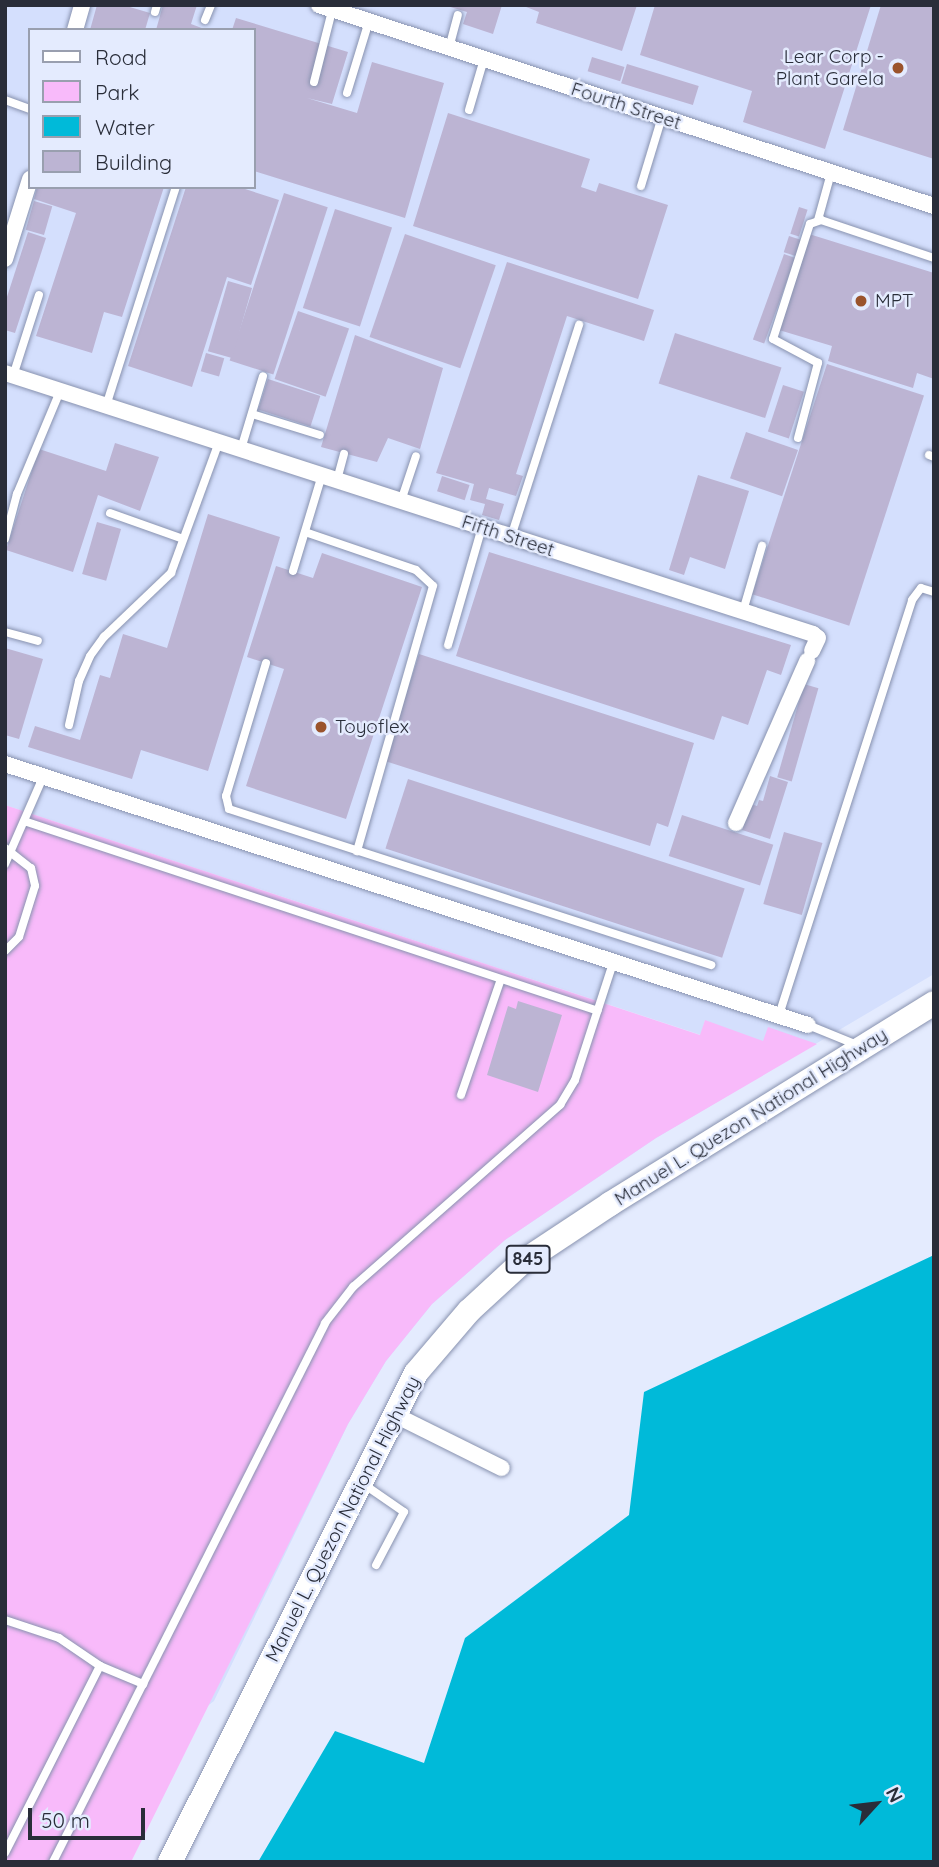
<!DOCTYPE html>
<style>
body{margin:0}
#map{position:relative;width:939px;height:1867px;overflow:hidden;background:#e4ebfe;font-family:Quicksand,sans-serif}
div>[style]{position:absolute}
.built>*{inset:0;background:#d4dffd}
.green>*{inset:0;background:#f8bafa}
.water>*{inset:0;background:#00bad9}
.building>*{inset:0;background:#bcb4d3;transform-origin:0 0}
.roads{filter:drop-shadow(0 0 2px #8892af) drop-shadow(0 0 2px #8892af)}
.lane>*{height:8px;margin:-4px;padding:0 4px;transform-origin:4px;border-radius:4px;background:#fff}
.street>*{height:16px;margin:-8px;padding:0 8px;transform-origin:8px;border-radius:8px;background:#fff}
.primary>*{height:24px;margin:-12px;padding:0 12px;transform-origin:12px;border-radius:12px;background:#fff}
.dots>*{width:19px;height:19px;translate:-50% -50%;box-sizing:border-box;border:4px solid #e4ebfe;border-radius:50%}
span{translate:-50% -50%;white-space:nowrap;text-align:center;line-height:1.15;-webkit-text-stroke:5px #e4ebfe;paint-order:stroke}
.shield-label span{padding:2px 5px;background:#e4ebfe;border:2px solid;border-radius:5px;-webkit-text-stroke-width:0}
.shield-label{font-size:18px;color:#292d39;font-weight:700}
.poi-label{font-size:19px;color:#292d39}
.right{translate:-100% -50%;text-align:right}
.left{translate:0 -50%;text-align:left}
.street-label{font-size:19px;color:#292d39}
.frame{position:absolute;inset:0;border:7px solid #292d39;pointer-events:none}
.legend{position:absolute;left:28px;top:28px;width:228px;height:161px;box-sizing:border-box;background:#e4ebfe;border:2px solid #999faf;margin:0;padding:9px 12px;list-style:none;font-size:21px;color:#292d39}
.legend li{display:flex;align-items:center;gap:14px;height:35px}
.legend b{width:35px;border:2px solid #999faf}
.north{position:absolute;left:841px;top:1769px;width:70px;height:70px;-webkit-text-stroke:5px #e4ebfe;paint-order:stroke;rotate:63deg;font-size:19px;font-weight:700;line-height:28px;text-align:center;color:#292d39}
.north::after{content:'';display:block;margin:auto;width:24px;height:32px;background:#292d39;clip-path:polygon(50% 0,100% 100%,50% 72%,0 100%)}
.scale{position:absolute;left:28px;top:1808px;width:117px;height:32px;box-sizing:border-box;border:4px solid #292d39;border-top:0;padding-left:9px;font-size:21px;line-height:24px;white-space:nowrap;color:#292d39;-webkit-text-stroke:5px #e4ebfe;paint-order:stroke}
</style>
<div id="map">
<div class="built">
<i style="clip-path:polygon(evenodd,5px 5px,934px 5px,934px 974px,656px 1138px,505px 1240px,432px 1304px,386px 1361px,348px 1424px,214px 1701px,5px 1862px,5px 834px,727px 1065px,705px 1020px,701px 1035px,5px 805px,5px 5px,30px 30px,254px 30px,254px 187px,30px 187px,30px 30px)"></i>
</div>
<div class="green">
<i style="clip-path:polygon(5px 805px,700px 1035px,705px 1020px,763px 1041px,768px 1027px,817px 1044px,656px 1138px,505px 1240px,432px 1304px,386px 1361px,348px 1424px,131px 1862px,5px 1862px)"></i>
</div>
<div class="water">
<i style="clip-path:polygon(934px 1255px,934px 1862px,258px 1862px,335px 1731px,424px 1763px,465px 1638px,629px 1515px,644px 1392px)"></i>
</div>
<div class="building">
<i style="clip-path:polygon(97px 5px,123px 5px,150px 13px,145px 30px,90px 30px)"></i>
<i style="clip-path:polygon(163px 5px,197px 5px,191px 24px,207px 30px,156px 30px)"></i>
<i style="clip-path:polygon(502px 5px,493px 34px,463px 24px,467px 12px,447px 6px)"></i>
<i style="clip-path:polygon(521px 5px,637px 5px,622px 51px,536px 23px,539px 12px)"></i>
<i style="clip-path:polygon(655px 5px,871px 5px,825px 149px,743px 122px,752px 91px,640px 55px)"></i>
<i style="clip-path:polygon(881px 5px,934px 5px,934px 159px,843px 130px)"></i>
<i style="clip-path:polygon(236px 18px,348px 52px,332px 104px,307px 98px,357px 113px,372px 62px,444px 83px,405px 218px,254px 171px,254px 30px,232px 30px)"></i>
<i style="left:592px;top:57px;width:34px;height:15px;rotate:17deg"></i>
<i style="left:627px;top:64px;width:75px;height:20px;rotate:17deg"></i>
<i style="clip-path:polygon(448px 113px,590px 159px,581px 187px,596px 192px,599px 183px,668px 205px,638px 299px,413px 226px)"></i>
<i style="clip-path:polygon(37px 187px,164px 187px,122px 317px,104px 312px,92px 353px,36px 336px,76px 213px,34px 199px)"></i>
<i style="clip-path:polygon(186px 187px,239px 187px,279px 200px,251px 285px,227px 277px,192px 387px,128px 366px)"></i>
<i style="left:284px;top:193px;width:46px;height:176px;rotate:18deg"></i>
<i style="left:34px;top:201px;width:19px;height:30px;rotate:16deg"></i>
<i style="left:799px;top:207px;width:9px;height:28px;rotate:18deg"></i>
<i style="left:335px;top:209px;width:60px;height:104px;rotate:18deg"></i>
<i style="clip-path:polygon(28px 232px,46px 238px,15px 333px,5px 330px,5px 303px)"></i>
<i style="left:405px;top:234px;width:96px;height:109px;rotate:19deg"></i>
<i style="clip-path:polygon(809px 234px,934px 273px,934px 379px,917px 373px,913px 388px,828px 361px,832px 346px,779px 330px)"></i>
<i style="left:789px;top:236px;width:13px;height:17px;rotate:18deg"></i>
<i style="left:784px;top:254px;width:12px;height:91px;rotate:20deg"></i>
<i style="clip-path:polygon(507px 262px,654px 310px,644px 341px,567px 316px,516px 474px,523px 476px,516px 496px,489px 488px,486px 499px,504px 504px,499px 520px,482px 515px,485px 504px,470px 500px,474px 484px,436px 473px)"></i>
<i style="left:228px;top:281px;width:25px;height:73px;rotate:16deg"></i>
<i style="left:298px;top:311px;width:54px;height:72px;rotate:19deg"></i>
<i style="left:675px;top:333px;width:112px;height:53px;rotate:18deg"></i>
<i style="clip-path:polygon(355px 335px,443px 368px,420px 449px,388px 438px,377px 462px,321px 447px)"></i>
<i style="left:206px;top:353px;width:19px;height:19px;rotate:16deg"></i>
<i style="left:827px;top:364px;width:102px;height:242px;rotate:18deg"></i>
<i style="left:268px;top:379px;width:55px;height:32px;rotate:18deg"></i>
<i style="left:783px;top:385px;width:22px;height:49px;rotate:18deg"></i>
<i style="left:746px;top:432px;width:55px;height:49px;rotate:19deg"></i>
<i style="clip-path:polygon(115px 443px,159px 457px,140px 511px,98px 495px,73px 572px,6px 550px,39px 449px,106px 471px)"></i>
<i style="clip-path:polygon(698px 475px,749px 491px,725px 569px,690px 557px,684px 575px,669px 570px)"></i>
<i style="left:442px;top:476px;width:29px;height:16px;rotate:18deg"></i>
<i style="clip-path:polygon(208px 514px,280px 537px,208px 771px,141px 750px,132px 779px,28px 747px,35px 726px,80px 740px,100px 675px,110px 678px,123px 634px,167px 648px)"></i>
<i style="left:97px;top:522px;width:25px;height:54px;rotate:16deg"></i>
<i style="clip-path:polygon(489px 552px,791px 645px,781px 675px,767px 670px,748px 725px,722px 716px,714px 740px,456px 656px)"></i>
<i style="clip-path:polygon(322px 553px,422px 587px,346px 819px,246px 786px,284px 669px,247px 657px,276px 566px,313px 578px)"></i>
<i style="clip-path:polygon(5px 648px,43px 659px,19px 739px,5px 735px)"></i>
<i style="clip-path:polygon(419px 654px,694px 743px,668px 827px,657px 823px,650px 846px,385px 761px)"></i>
<i style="left:804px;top:684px;width:15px;height:97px;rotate:16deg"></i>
<i style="clip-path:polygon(770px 776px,788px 782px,770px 839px,742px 830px,751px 804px,757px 806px,759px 800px,763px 801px)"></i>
<i style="left:408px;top:779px;width:354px;height:73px;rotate:18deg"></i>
<i style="left:682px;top:815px;width:96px;height:43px;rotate:18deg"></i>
<i style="left:784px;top:832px;width:40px;height:75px;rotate:16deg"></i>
<i style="clip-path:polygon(518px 1001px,562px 1015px,538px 1092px,487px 1075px,508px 1006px,516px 1009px)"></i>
</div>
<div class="roads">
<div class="lane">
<i style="left:155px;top:12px;width:7px;rotate:-74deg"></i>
<i style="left:205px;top:20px;width:16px;rotate:-68deg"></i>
<i style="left:449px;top:48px;width:34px;rotate:-75deg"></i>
<i style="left:314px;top:82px;width:77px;rotate:-75.8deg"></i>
<i style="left:347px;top:93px;width:75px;rotate:-73deg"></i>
<i style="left:5px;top:100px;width:27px;rotate:20deg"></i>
<i style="left:469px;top:110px;width:53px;rotate:-73.6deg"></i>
<i style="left:641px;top:186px;width:72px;rotate:-73.1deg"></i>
<i style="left:818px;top:220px;width:49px;rotate:-74.5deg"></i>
<i style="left:13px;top:376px;width:85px;rotate:-72.2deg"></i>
<i style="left:106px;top:406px;width:230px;rotate:-72.3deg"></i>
<i style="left:252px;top:414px;width:71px;rotate:17.2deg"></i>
<i style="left:798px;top:438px;width:78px;rotate:-75.1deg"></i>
<i style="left:818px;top:363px;width:51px;rotate:-151.9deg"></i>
<i style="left:773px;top:339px;width:121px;rotate:-72.2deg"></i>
<i style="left:810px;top:224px;width:12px;rotate:-20deg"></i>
<i style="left:821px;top:220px;width:119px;rotate:18.6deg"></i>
<i style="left:241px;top:449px;width:76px;rotate:-73.2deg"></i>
<i style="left:929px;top:455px;width:5px;rotate:22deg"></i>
<i style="left:337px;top:480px;width:27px;rotate:-75deg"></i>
<i style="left:401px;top:501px;width:47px;rotate:-71.6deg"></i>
<i style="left:110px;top:513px;width:77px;rotate:19.6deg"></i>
<i style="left:305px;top:532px;width:117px;rotate:18.9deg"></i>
<i style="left:416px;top:570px;width:23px;rotate:43deg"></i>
<i style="left:433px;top:586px;width:276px;rotate:106deg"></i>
<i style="left:511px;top:537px;width:223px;rotate:-72.2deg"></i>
<i style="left:5px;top:539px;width:47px;rotate:-75.1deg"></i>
<i style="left:17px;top:494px;width:112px;rotate:-67.3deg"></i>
<i style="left:293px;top:571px;width:100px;rotate:-73.2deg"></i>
<i style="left:743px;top:611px;width:68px;rotate:-73.7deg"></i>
<i style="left:5px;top:632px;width:34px;rotate:15deg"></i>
<i style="left:448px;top:645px;width:123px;rotate:-73.9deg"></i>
<i style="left:266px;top:663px;width:139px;rotate:106.7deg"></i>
<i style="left:226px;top:796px;width:13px;rotate:77deg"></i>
<i style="left:229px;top:809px;width:507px;rotate:17.93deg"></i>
<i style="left:69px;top:725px;width:45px;rotate:-77.2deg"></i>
<i style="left:79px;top:681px;width:27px;rotate:-66deg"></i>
<i style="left:90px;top:656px;width:24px;rotate:-54deg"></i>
<i style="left:104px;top:637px;width:93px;rotate:-43.7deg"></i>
<i style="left:171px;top:573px;width:140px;rotate:-69.9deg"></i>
<i style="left:27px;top:822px;width:601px;rotate:18.31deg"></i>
<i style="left:5px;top:848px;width:33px;rotate:38deg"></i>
<i style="left:31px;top:868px;width:18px;rotate:77deg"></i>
<i style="left:35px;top:886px;width:53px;rotate:107.4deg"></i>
<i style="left:19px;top:937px;width:20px;rotate:135deg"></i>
<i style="left:5px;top:864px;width:95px;rotate:-66.4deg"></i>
<i style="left:779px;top:1015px;width:436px;rotate:-72.2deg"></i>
<i style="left:912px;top:600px;width:15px;rotate:-53deg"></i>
<i style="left:921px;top:588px;width:14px;rotate:17deg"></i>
<i style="left:808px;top:1025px;width:53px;rotate:22.2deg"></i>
<i style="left:461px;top:1095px;width:120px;rotate:-71deg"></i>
<i style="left:362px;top:1483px;width:51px;rotate:34.6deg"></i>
<i style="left:404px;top:1512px;width:60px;rotate:117.8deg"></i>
<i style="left:5px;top:1620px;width:57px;rotate:18.4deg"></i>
<i style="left:59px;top:1638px;width:50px;rotate:34.3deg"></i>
<i style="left:5px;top:1853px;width:210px;rotate:-63.1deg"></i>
<i style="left:100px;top:1666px;width:47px;rotate:22.7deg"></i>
<i style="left:143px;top:1684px;width:404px;rotate:-63.2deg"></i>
<i style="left:325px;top:1323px;width:46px;rotate:-52.1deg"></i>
<i style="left:353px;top:1287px;width:276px;rotate:-41.3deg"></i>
<i style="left:560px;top:1105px;width:29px;rotate:-59deg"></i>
<i style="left:575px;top:1080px;width:123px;rotate:-72deg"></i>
<i style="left:53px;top:1862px;width:199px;rotate:-63.2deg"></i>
</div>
<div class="street">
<i style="left:319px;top:5px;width:647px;rotate:18.1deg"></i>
<i style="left:75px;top:30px;width:26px;rotate:-74deg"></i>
<i style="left:5px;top:259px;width:84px;rotate:-72.6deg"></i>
<i style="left:5px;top:373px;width:849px;rotate:17.9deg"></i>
<i style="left:813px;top:634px;width:6px;rotate:39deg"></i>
<i style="left:818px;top:638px;width:14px;rotate:115deg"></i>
<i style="left:5px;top:764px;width:844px;rotate:18.01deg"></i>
<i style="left:736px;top:823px;width:177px;rotate:-66.3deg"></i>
<i style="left:395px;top:1415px;width:119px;rotate:26.4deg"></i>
</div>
<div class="primary">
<i style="left:170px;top:1862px;width:547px;rotate:-63.29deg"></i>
<i style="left:416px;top:1373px;width:82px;rotate:-49.5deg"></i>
<i style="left:469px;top:1311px;width:71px;rotate:-42.7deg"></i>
<i style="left:521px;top:1263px;width:107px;rotate:-33.5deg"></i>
<i style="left:610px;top:1204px;width:381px;rotate:-31.8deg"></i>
</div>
</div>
<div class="dots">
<i style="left:898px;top:68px;background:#9a532c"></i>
<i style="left:861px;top:301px;background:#9a532c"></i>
<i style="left:321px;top:727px;background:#9a532c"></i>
</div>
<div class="shield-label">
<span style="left:528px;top:1259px">845</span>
</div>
<div class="poi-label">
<span class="right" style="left:884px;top:68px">Lear Corp -<br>Plant Garela</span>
<span class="left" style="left:875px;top:301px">MPT</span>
<span class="left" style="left:335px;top:727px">Toyoflex</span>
</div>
<div class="street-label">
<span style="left:626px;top:106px;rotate:18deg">Fourth Street</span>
<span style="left:508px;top:536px;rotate:18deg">Fifth Street</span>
<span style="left:751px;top:1117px;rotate:-32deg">Manuel L. Quezon National Highway</span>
<span style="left:343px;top:1519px;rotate:-63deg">Manuel L. Quezon National Highway</span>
</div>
<div class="frame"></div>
<ul class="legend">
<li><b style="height:9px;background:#fff"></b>Road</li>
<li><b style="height:19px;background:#f8bafa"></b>Park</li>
<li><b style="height:19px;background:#00bad9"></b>Water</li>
<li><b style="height:19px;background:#bcb4d3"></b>Building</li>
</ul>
<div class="north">N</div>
<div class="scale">50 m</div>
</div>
